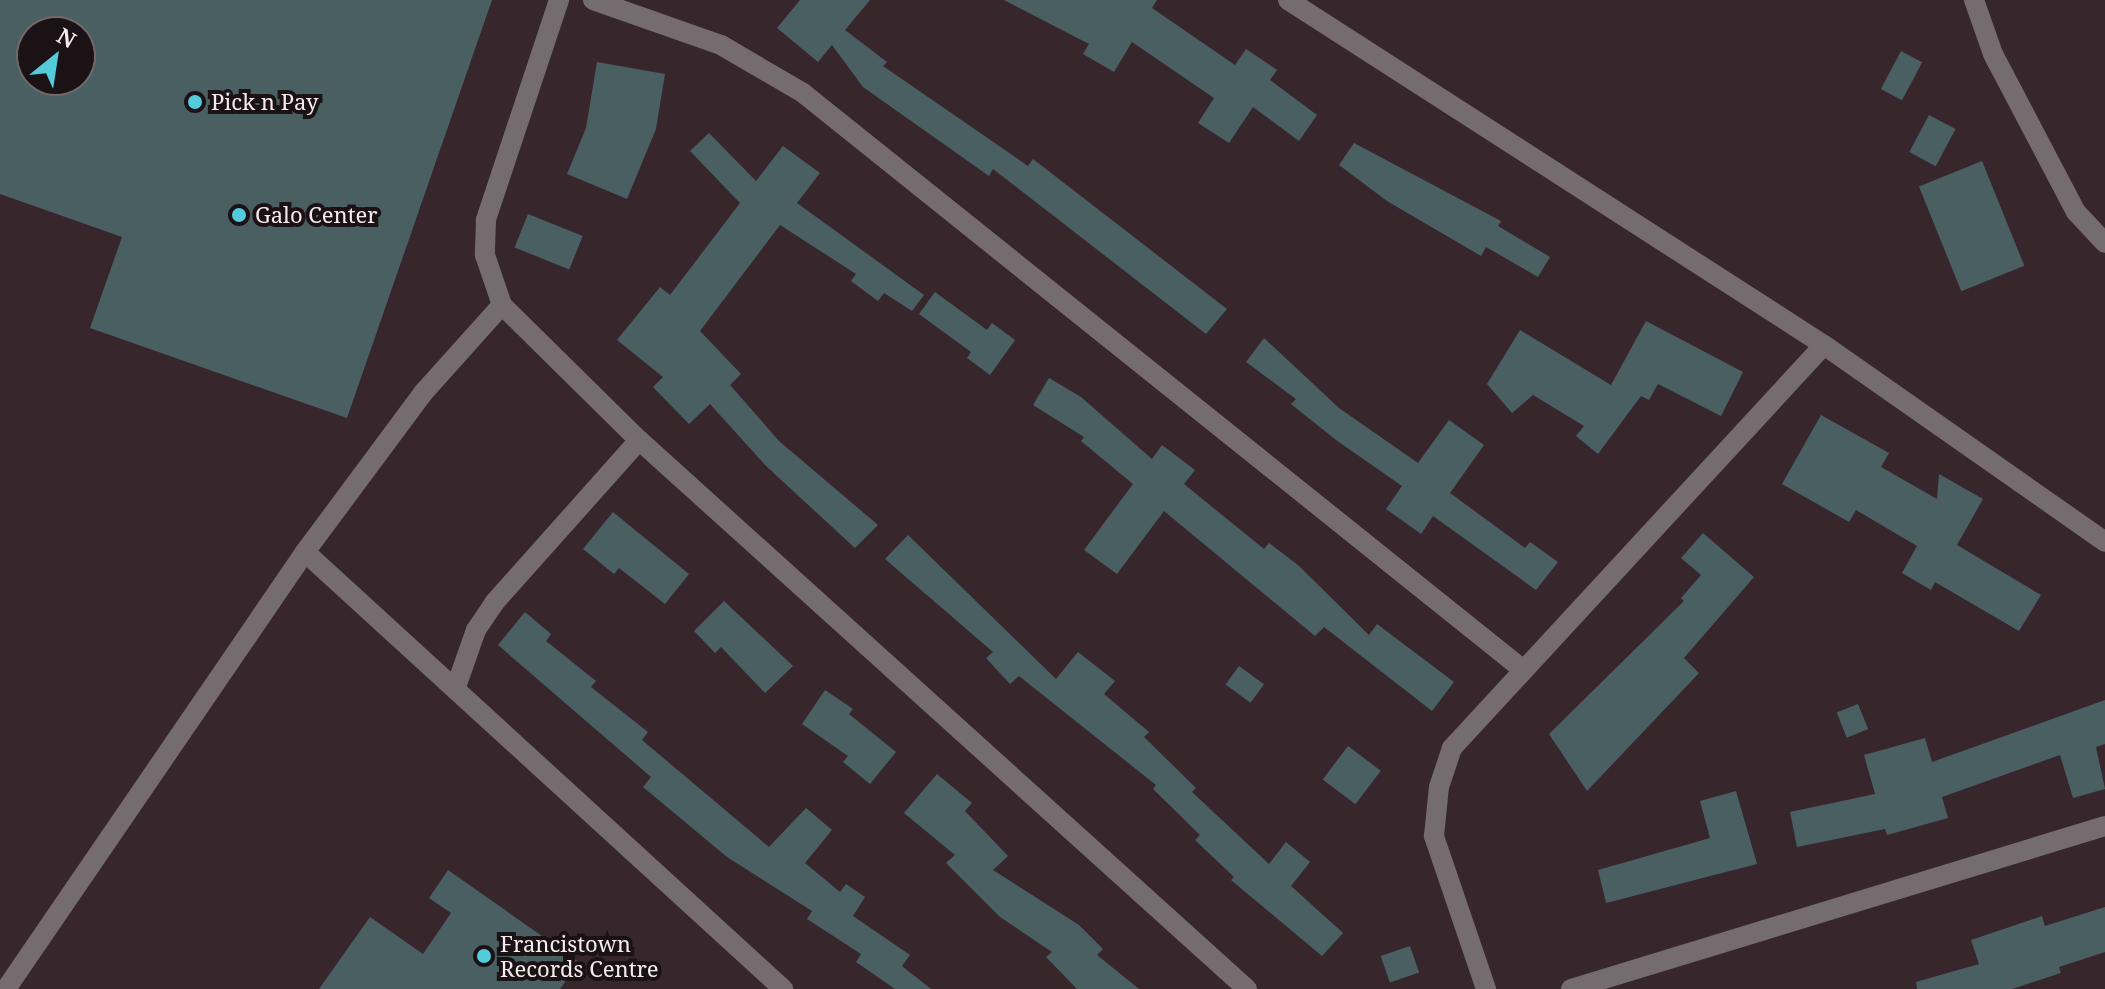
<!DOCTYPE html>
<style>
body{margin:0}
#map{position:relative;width:2105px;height:989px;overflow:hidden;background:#37272c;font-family:"Noto Serif",serif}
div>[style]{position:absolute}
.building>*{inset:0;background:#4a5f62;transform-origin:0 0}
.minor>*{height:20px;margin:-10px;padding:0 10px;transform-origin:10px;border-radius:10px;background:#756c6f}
.dots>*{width:22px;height:22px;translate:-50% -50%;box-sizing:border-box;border:4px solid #1a1214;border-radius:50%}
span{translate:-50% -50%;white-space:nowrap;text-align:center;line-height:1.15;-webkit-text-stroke:8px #1a1214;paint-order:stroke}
.poi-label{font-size:22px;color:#f5eaed}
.left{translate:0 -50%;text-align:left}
.north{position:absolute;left:16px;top:16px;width:80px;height:80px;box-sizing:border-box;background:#1a1214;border:2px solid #72686b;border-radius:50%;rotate:30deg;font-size:22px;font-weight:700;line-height:32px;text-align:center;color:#f5eaed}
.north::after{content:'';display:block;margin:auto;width:28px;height:36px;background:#53cbdb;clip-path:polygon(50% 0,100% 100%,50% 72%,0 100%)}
</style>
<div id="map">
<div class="building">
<i style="clip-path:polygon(evenodd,0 0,492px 0,347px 418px,90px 328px,122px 237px,0 194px,0 0,32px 32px,80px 32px,80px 80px,32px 80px,32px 32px)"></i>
<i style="clip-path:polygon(800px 0,870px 0,845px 30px,887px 62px,883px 66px,1028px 166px,1033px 159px,1227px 309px,1206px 334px,993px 169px,989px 176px,863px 87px,832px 45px,818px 62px,777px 28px)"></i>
<i style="clip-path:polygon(1004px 0,1157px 0,1152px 8px,1235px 65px,1246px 49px,1277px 70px,1270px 80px,1317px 115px,1299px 141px,1253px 107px,1229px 143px,1198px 123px,1214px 98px,1132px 42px,1114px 72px,1083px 54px,1089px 44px)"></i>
<i style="left:1901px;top:51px;width:24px;height:43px;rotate:28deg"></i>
<i style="clip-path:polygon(597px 62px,665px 74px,656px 129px,627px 199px,567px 174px,586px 128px)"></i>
<i style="left:1929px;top:115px;width:30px;height:42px;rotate:28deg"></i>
<i style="clip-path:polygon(709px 133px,756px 181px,783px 146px,820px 173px,797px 203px,924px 295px,912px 311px,884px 293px,878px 301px,851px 281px,856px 274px,780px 225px,700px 331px,741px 374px,730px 385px,779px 441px,878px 525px,855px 548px,766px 466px,710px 404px,689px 424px,653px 387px,663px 377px,617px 340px,660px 287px,670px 295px,740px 203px,690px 151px)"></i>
<i style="clip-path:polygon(1354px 143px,1501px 221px,1498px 226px,1550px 257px,1538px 277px,1486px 247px,1481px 256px,1387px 201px,1339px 165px)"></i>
<i style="left:1982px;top:161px;width:113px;height:68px;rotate:68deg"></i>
<i style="left:528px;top:214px;width:59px;height:36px;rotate:22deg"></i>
<i style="clip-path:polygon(935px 292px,987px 330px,992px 323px,1015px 340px,990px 375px,967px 358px,971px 352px,919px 314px)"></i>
<i style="clip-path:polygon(1646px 321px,1743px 372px,1721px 416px,1658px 384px,1649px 400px,1641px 396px,1598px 454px,1576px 436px,1584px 426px,1533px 395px,1512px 413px,1487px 384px,1520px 330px,1611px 385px)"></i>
<i style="clip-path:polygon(1264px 338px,1339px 408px,1418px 463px,1449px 420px,1484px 445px,1450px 493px,1525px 548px,1530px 542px,1558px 562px,1536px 590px,1433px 516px,1421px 534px,1386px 509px,1402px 486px,1336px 440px,1291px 404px,1296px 399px,1246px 362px)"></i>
<i style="clip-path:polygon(1049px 378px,1081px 397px,1152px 459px,1162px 445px,1195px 470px,1184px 484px,1264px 549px,1269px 543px,1298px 565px,1369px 635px,1377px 624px,1454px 682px,1432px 711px,1324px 627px,1315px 636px,1164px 511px,1117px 574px,1084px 550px,1133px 484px,1081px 441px,1084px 437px,1033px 405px)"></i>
<i style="clip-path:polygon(1821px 415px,1889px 453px,1881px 467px,1937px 499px,1939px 474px,1983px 499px,1957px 545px,2041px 595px,2019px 631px,1935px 582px,1931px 590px,1902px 573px,1917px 546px,1856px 510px,1849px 522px,1782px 484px)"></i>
<i style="clip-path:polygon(613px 512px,689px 574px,665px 604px,619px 568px,614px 574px,583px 549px)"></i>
<i style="clip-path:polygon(1703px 533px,1754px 577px,1684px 658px,1699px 673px,1587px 791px,1549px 734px,1684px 601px,1681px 598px,1701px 575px,1681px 558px)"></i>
<i style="clip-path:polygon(908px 535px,1056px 679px,1078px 652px,1115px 681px,1104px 694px,1149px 732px,1144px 737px,1196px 788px,1192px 792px,1269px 864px,1286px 842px,1310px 862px,1291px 886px,1343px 933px,1322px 956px,1231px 880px,1234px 877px,1195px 840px,1200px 835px,1153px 789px,1156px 785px,1019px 676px,1010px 684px,986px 658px,993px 652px,885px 559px)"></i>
<i style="clip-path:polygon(724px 601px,793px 666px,765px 693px,721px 647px,715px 653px,694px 631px)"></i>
<i style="clip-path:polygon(525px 612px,551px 634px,546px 641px,596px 681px,591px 687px,648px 732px,642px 740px,769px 847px,806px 808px,832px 830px,805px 863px,840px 892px,846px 884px,865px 897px,853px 916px,910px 955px,902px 966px,931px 989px,895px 989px,856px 962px,861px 954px,807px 919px,812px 911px,727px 857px,643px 787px,651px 777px,498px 645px)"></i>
<i style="left:1239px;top:666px;width:31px;height:23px;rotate:36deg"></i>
<i style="clip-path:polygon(825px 690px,853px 709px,849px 714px,896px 752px,870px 784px,843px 762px,848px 756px,802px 724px)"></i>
<i style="clip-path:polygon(2105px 700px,2105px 744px,2096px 747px,2105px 789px,2073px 798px,2060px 755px,1942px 797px,1948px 818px,1887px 835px,1885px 829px,1797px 847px,1790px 812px,1875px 794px,1864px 755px,1925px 738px,1932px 762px)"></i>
<i style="left:1858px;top:704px;width:27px;height:23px;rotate:68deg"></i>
<i style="left:1348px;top:746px;width:41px;height:42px;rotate:37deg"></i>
<i style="clip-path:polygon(937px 774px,972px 803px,965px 811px,1008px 856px,993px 870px,1079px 925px,1103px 949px,1097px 955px,1139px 989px,1077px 989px,1046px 957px,1052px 952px,1000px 917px,946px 863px,955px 855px,904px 813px)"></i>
<i style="clip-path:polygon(1736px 791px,1757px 864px,1606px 903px,1598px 870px,1710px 838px,1700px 801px)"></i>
<i style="clip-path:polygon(448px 870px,579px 962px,560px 989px,319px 989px,370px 917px,423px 954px,451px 913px,429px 898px)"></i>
<i style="clip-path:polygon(2105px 907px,2105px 952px,2059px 967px,2061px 973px,2012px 989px,1917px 989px,1916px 982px,1979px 964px,1971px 940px,2042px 916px,2045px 926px)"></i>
<i style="left:1410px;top:946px;width:28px;height:31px;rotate:71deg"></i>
</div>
<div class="minor">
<i style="left:559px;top:0;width:232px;rotate:108.4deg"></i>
<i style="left:486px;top:220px;width:35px;rotate:92deg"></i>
<i style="left:485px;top:255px;width:53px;rotate:71.2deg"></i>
<i style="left:502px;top:305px;width:192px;rotate:44.6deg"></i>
<i style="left:639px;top:440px;width:819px;rotate:42.08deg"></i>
<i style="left:593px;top:0;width:136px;rotate:19.4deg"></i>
<i style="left:721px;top:45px;width:95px;rotate:30.3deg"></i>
<i style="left:803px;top:93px;width:920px;rotate:38.69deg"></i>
<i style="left:1288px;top:0;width:637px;rotate:32.77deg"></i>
<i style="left:1824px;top:345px;width:343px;rotate:35deg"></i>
<i style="left:1974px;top:0;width:57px;rotate:70.6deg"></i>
<i style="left:1993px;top:54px;width:178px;rotate:62.3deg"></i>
<i style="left:2076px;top:212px;width:42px;rotate:46.9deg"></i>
<i style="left:305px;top:552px;width:648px;rotate:42.43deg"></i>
<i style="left:456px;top:687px;width:60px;rotate:-70.7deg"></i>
<i style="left:476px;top:630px;width:32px;rotate:-56deg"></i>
<i style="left:494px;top:603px;width:218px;rotate:-48.3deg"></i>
<i style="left:6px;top:989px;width:529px;rotate:-55.62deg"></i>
<i style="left:305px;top:552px;width:198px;rotate:-53.4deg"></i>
<i style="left:423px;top:393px;width:118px;rotate:-48.1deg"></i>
<i style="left:1486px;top:989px;width:162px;rotate:-108.8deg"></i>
<i style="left:1434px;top:836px;width:49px;rotate:-84.2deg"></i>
<i style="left:1439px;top:787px;width:41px;rotate:-71.6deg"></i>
<i style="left:1452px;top:748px;width:548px;rotate:-47.29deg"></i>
<i style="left:1571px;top:989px;width:558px;rotate:-16.97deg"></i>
</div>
<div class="dots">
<i style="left:195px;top:102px;background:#53cbdb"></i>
<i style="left:239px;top:215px;background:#53cbdb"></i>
<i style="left:484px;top:956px;background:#53cbdb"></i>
</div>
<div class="poi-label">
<span class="left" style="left:211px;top:102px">Pick n Pay</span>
<span class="left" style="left:255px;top:215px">Galo Center</span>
<span class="left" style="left:500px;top:956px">Francistown<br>Records Centre</span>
</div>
<div class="north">N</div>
</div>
